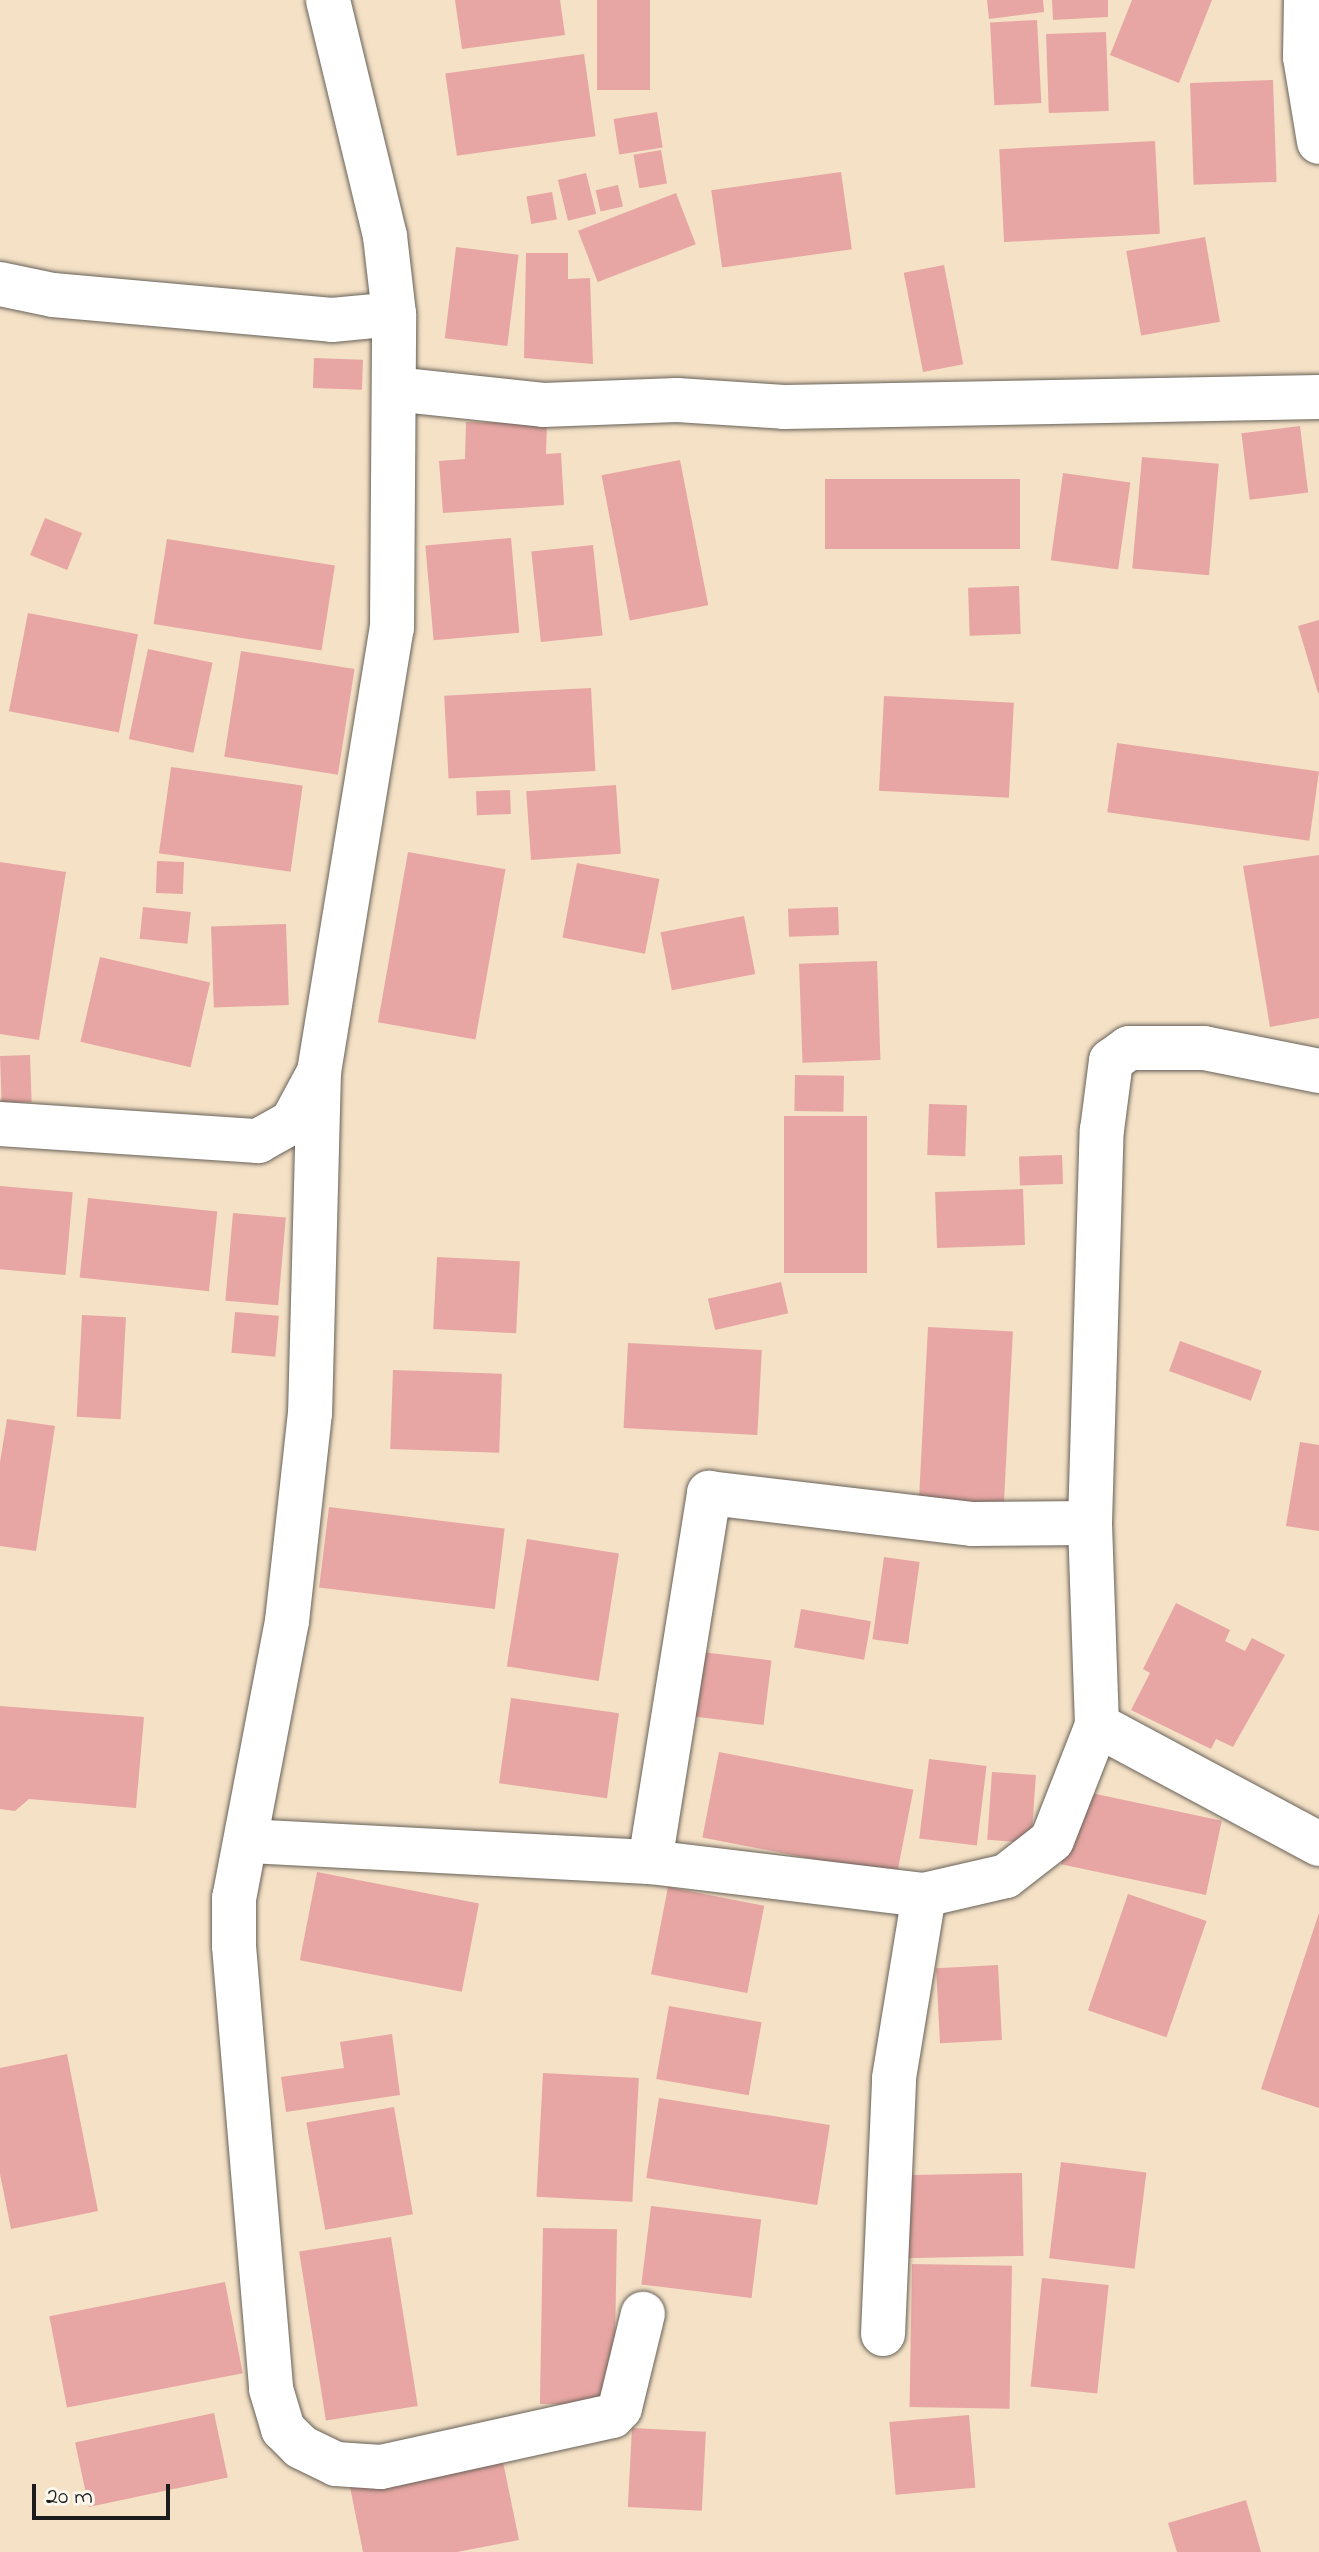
<!DOCTYPE html>
<style>
body{margin:0}
#map{position:relative;width:1319px;height:2552px;overflow:hidden;background:#f4e1c6;font-family:"Indie Flower",sans-serif}
div>[style]{position:absolute}
.building>*{inset:0;background:#e7a6a3;transform-origin:0 0}
.roads{filter:drop-shadow(0 0 2px #686158) drop-shadow(0 0 2px #686158)}
.minor>*{height:44px;margin:-22px;padding:0 22px;transform-origin:22px;border-radius:22px;background:#fff}
span{translate:-50% -50%;white-space:nowrap;text-align:center;line-height:1.15;-webkit-text-stroke:7px #fbf7ec;paint-order:stroke}
.scale{position:absolute;left:32px;top:2484px;width:138px;height:36px;box-sizing:border-box;border:4px solid #1c1c1c;border-top:0;padding-left:10px;font-size:24px;line-height:28px;white-space:nowrap;color:#1c1c1c;-webkit-text-stroke:6px #fbf7ec;paint-order:stroke}
</style>
<div id="map">
<div class="building">
<i style="clip-path:polygon(455px 0,560px 0,565px 35px,462px 49px)"></i>
<i style="left:597px;top:0;width:53px;height:90px"></i>
<i style="clip-path:polygon(987px 0,1043px 0,1044px 12px,989px 19px)"></i>
<i style="clip-path:polygon(1052px 0,1108px 0,1108px 17px,1053px 20px)"></i>
<i style="clip-path:polygon(1132px 0,1212px 0,1179px 83px,1110px 55px)"></i>
<i style="left:1037px;top:20px;width:83px;height:47px;rotate:87deg"></i>
<i style="left:1106px;top:32px;width:79px;height:60px;rotate:88deg"></i>
<i style="left:584px;top:54px;width:83px;height:140px;rotate:82deg"></i>
<i style="left:1273px;top:80px;width:102px;height:83px;rotate:88deg"></i>
<i style="left:657px;top:112px;width:36px;height:44px;rotate:81deg"></i>
<i style="left:1155px;top:141px;width:93px;height:156px;rotate:87deg"></i>
<i style="left:661px;top:150px;width:34px;height:28px;rotate:80deg"></i>
<i style="left:841px;top:172px;width:78px;height:131px;rotate:82deg"></i>
<i style="left:586px;top:173px;width:42px;height:29px;rotate:76deg"></i>
<i style="left:618px;top:185px;width:22px;height:23px;rotate:77deg"></i>
<i style="left:552px;top:192px;width:28px;height:26px;rotate:80deg"></i>
<i style="left:676px;top:193px;width:55px;height:105px;rotate:69deg"></i>
<i style="left:1205px;top:237px;width:86px;height:80px;rotate:80deg"></i>
<i style="left:456px;top:247px;width:63px;height:92px;rotate:7deg"></i>
<i style="clip-path:polygon(526px 253px,568px 253px,568px 279px,590px 278px,593px 364px,524px 358px)"></i>
<i style="left:944px;top:265px;width:101px;height:41px;rotate:79deg"></i>
<i style="left:314px;top:358px;width:49px;height:30px;rotate:2deg"></i>
<i style="clip-path:polygon(466px 422px,547px 424px,546px 454px,561px 453px,564px 505px,443px 513px,439px 461px,465px 459px)"></i>
<i style="left:1300px;top:426px;width:67px;height:59px;rotate:83deg"></i>
<i style="left:1142px;top:457px;width:77px;height:112px;rotate:5deg"></i>
<i style="left:680px;top:460px;width:148px;height:80px;rotate:79deg"></i>
<i style="left:1063px;top:473px;width:68px;height:88px;rotate:8deg"></i>
<i style="left:825px;top:479px;width:195px;height:70px"></i>
<i style="left:45px;top:518px;width:40px;height:40px;rotate:22deg"></i>
<i style="left:511px;top:538px;width:95px;height:86px;rotate:85deg"></i>
<i style="left:167px;top:539px;width:170px;height:86px;rotate:9deg"></i>
<i style="left:593px;top:545px;width:91px;height:62px;rotate:84deg"></i>
<i style="left:1019px;top:586px;width:48px;height:51px;rotate:88deg"></i>
<i style="left:28px;top:613px;width:112px;height:100px;rotate:11deg"></i>
<i style="clip-path:polygon(1319px 620px,1319px 693px,1318px 693px,1298px 626px)"></i>
<i style="left:148px;top:649px;width:66px;height:92px;rotate:12deg"></i>
<i style="left:241px;top:651px;width:115px;height:107px;rotate:9deg"></i>
<i style="left:591px;top:688px;width:83px;height:147px;rotate:87deg"></i>
<i style="left:884px;top:696px;width:130px;height:95px;rotate:3deg"></i>
<i style="left:1117px;top:743px;width:204px;height:70px;rotate:8deg"></i>
<i style="left:171px;top:767px;width:133px;height:87px;rotate:8deg"></i>
<i style="left:616px;top:785px;width:69px;height:90px;rotate:86deg"></i>
<i style="left:510px;top:790px;width:24px;height:34px;rotate:88deg"></i>
<i style="left:408px;top:852px;width:99px;height:173px;rotate:10deg"></i>
<i style="clip-path:polygon(1319px 855px,1319px 1018px,1270px 1027px,1243px 866px)"></i>
<i style="left:157px;top:861px;width:27px;height:32px;rotate:2deg"></i>
<i style="clip-path:polygon(0 862px,66px 872px,39px 1040px,0 1034px)"></i>
<i style="left:577px;top:863px;width:84px;height:76px;rotate:11deg"></i>
<i style="left:143px;top:907px;width:48px;height:32px;rotate:6deg"></i>
<i style="left:838px;top:907px;width:28px;height:50px;rotate:88deg"></i>
<i style="left:744px;top:916px;width:59px;height:85px;rotate:79deg"></i>
<i style="left:286px;top:924px;width:81px;height:75px;rotate:88deg"></i>
<i style="left:100px;top:957px;width:113px;height:87px;rotate:13deg"></i>
<i style="left:877px;top:961px;width:99px;height:78px;rotate:88deg"></i>
<i style="left:30px;top:1055px;width:47px;height:30px;rotate:88deg"></i>
<i style="left:795px;top:1075px;width:49px;height:36px;rotate:1deg"></i>
<i style="left:929px;top:1104px;width:38px;height:51px;rotate:2deg"></i>
<i style="left:784px;top:1116px;width:83px;height:157px"></i>
<i style="left:1062px;top:1155px;width:29px;height:43px;rotate:88deg"></i>
<i style="left:0;top:1186px;width:73px;height:83px;rotate:5deg"></i>
<i style="left:1023px;top:1189px;width:56px;height:88px;rotate:88deg"></i>
<i style="left:88px;top:1198px;width:130px;height:80px;rotate:6deg"></i>
<i style="left:233px;top:1213px;width:53px;height:88px;rotate:5deg"></i>
<i style="left:437px;top:1257px;width:83px;height:72px;rotate:3deg"></i>
<i style="left:781px;top:1282px;width:32px;height:75px;rotate:77deg"></i>
<i style="left:235px;top:1312px;width:44px;height:41px;rotate:5deg"></i>
<i style="left:82px;top:1315px;width:44px;height:102px;rotate:3deg"></i>
<i style="left:928px;top:1327px;width:85px;height:174px;rotate:3deg"></i>
<i style="left:1180px;top:1341px;width:87px;height:32px;rotate:20deg"></i>
<i style="left:628px;top:1343px;width:134px;height:85px;rotate:3deg"></i>
<i style="left:393px;top:1370px;width:109px;height:79px;rotate:2deg"></i>
<i style="clip-path:polygon(7px 1419px,55px 1426px,36px 1551px,0 1546px,0 1462px)"></i>
<i style="clip-path:polygon(1300px 1442px,1319px 1445px,1319px 1531px,1286px 1526px)"></i>
<i style="left:329px;top:1507px;width:177px;height:81px;rotate:7deg"></i>
<i style="left:527px;top:1539px;width:93px;height:129px;rotate:9deg"></i>
<i style="left:884px;top:1557px;width:36px;height:83px;rotate:8deg"></i>
<i style="clip-path:polygon(1176px 1603px,1230px 1630px,1225px 1641px,1245px 1651px,1252px 1638px,1285px 1655px,1233px 1747px,1216px 1739px,1211px 1749px,1131px 1710px,1150px 1673px,1143px 1669px)"></i>
<i style="left:801px;top:1609px;width:71px;height:39px;rotate:10deg"></i>
<i style="left:702px;top:1652px;width:70px;height:65px;rotate:7deg"></i>
<i style="left:511px;top:1698px;width:109px;height:86px;rotate:8deg"></i>
<i style="clip-path:polygon(0 1706px,144px 1717px,136px 1808px,29px 1799px,15px 1811px,0 1809px)"></i>
<i style="left:719px;top:1752px;width:198px;height:87px;rotate:11deg"></i>
<i style="left:929px;top:1759px;width:58px;height:80px;rotate:7deg"></i>
<i style="left:992px;top:1772px;width:44px;height:68px;rotate:4deg"></i>
<i style="left:1077px;top:1790px;width:148px;height:76px;rotate:12deg"></i>
<i style="left:317px;top:1872px;width:165px;height:90px;rotate:11deg"></i>
<i style="left:668px;top:1887px;width:98px;height:89px;rotate:11deg"></i>
<i style="left:1128px;top:1894px;width:83px;height:123px;rotate:19deg"></i>
<i style="clip-path:polygon(1319px 1913px,1319px 2108px,1261px 2089px)"></i>
<i style="left:998px;top:1965px;width:75px;height:62px;rotate:87deg"></i>
<i style="left:669px;top:2006px;width:94px;height:74px;rotate:10deg"></i>
<i style="clip-path:polygon(392px 2034px,400px 2095px,286px 2112px,281px 2077px,344px 2068px,340px 2042px)"></i>
<i style="clip-path:polygon(67px 2054px,98px 2211px,11px 2229px,0 2174px,0 2068px)"></i>
<i style="left:543px;top:2073px;width:96px;height:124px;rotate:3deg"></i>
<i style="left:659px;top:2098px;width:173px;height:81px;rotate:9deg"></i>
<i style="left:394px;top:2107px;width:109px;height:89px;rotate:80deg"></i>
<i style="left:1061px;top:2162px;width:86px;height:97px;rotate:7deg"></i>
<i style="left:1022px;top:2173px;width:83px;height:123px;rotate:89deg"></i>
<i style="left:651px;top:2206px;width:111px;height:79px;rotate:7deg"></i>
<i style="left:543px;top:2228px;width:74px;height:176px;rotate:1deg"></i>
<i style="left:391px;top:2237px;width:171px;height:93px;rotate:81deg"></i>
<i style="left:912px;top:2264px;width:100px;height:143px;rotate:1deg"></i>
<i style="left:1042px;top:2278px;width:67px;height:109px;rotate:6deg"></i>
<i style="left:225px;top:2282px;width:93px;height:179px;rotate:79deg"></i>
<i style="left:214px;top:2413px;width:66px;height:142px;rotate:78deg"></i>
<i style="left:969px;top:2415px;width:73px;height:80px;rotate:85deg"></i>
<i style="left:632px;top:2428px;width:74px;height:79px;rotate:3deg"></i>
<i style="clip-path:polygon(501px 2452px,519px 2540px,457px 2552px,363px 2552px,349px 2482px)"></i>
<i style="clip-path:polygon(1246px 2500px,1261px 2552px,1177px 2552px,1168px 2523px)"></i>
</div>
<div class="roads">
<div class="minor">
<i style="left:1306px;top:0;width:57px;rotate:91deg"></i>
<i style="left:1305px;top:57px;width:86px;rotate:80.6deg"></i>
<i style="left:0;top:284px;width:54px;rotate:11.7deg"></i>
<i style="left:53px;top:295px;width:280px;rotate:5.1deg"></i>
<i style="left:332px;top:320px;width:62px;rotate:-5.5deg"></i>
<i style="left:394px;top:389px;width:150px;rotate:6.1deg"></i>
<i style="left:543px;top:405px;width:134px;rotate:-2.1deg"></i>
<i style="left:677px;top:400px;width:107px;rotate:3.7deg"></i>
<i style="left:784px;top:407px;width:535px;rotate:-1.07deg"></i>
<i style="left:319px;top:1072px;width:341px;rotate:91.5deg"></i>
<i style="left:310px;top:1413px;width:209px;rotate:96.3deg"></i>
<i style="left:287px;top:1621px;width:282px;rotate:100.8deg"></i>
<i style="left:234px;top:1898px;width:48px;rotate:90deg"></i>
<i style="left:234px;top:1946px;width:445px;rotate:85.2deg"></i>
<i style="left:271px;top:2389px;width:42px;rotate:73.3deg"></i>
<i style="left:283px;top:2429px;width:25px;rotate:45deg"></i>
<i style="left:301px;top:2447px;width:39px;rotate:26deg"></i>
<i style="left:336px;top:2464px;width:45px;rotate:3.8deg"></i>
<i style="left:381px;top:2467px;width:237px;rotate:-12.4deg"></i>
<i style="left:612px;top:2416px;width:11px;rotate:-45deg"></i>
<i style="left:620px;top:2408px;width:97px;rotate:-76.3deg"></i>
<i style="left:0;top:1124px;width:259px;rotate:3.8deg"></i>
<i style="left:258px;top:1141px;width:39px;rotate:-29deg"></i>
<i style="left:292px;top:1122px;width:57px;rotate:-61.6deg"></i>
<i style="left:319px;top:1072px;width:450px;rotate:-80.7deg"></i>
<i style="left:392px;top:628px;width:314px;rotate:-89.6deg"></i>
<i style="left:394px;top:314px;width:79px;rotate:-96.6deg"></i>
<i style="left:385px;top:236px;width:243px;rotate:-103.6deg"></i>
<i style="left:1097px;top:1725px;width:252px;rotate:28.2deg"></i>
<i style="left:248px;top:1841px;width:403px;rotate:3deg"></i>
<i style="left:650px;top:1862px;width:276px;rotate:6.9deg"></i>
<i style="left:924px;top:1895px;width:84px;rotate:-13deg"></i>
<i style="left:1006px;top:1876px;width:58px;rotate:-38deg"></i>
<i style="left:1052px;top:1840px;width:123px;rotate:-68.6deg"></i>
<i style="left:1097px;top:1725px;width:202px;rotate:-92deg"></i>
<i style="left:1090px;top:1523px;width:393px;rotate:-88.3deg"></i>
<i style="left:1102px;top:1130px;width:70px;rotate:-82.6deg"></i>
<i style="left:1111px;top:1061px;width:22px;rotate:-36deg"></i>
<i style="left:1129px;top:1048px;width:75px"></i>
<i style="left:1204px;top:1048px;width:117px;rotate:11.3deg"></i>
<i style="left:650px;top:1862px;width:374px;rotate:-80.9deg"></i>
<i style="left:709px;top:1493px;width:266px;rotate:6.7deg"></i>
<i style="left:973px;top:1524px;width:117px;rotate:-0.5deg"></i>
<i style="left:883px;top:2334px;width:256px;rotate:-87.5deg"></i>
<i style="left:894px;top:2078px;width:185px;rotate:-80.7deg"></i>
</div>
</div>
<div class="scale">20 m</div>
</div>
